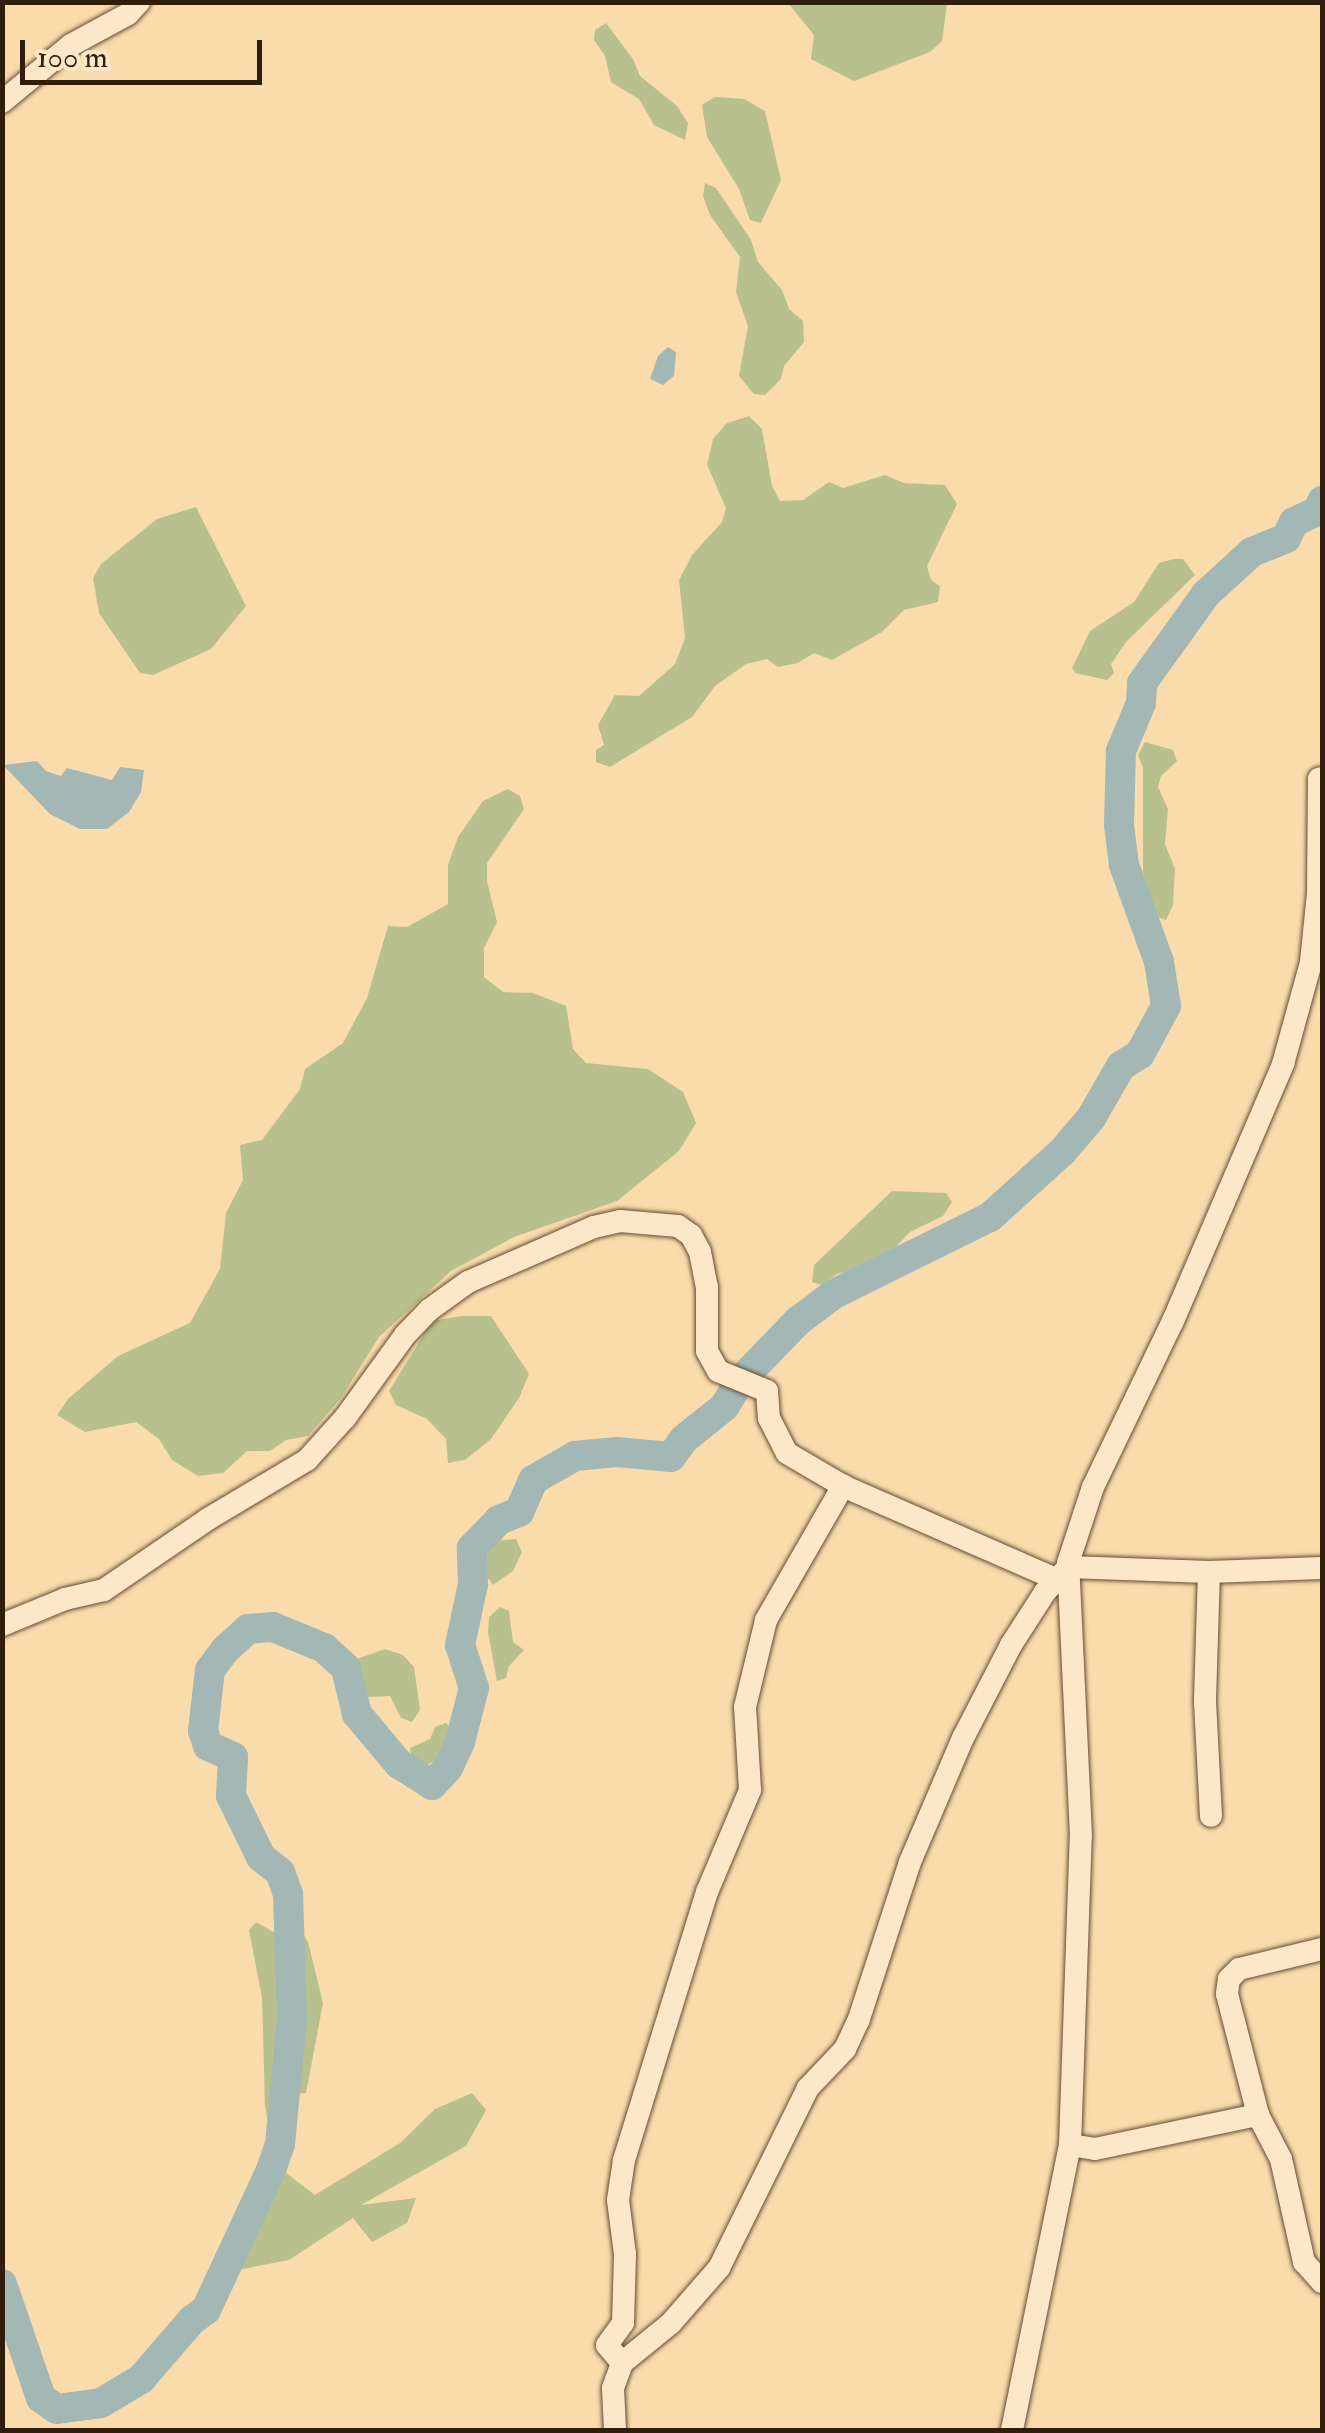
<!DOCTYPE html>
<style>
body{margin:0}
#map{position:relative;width:1325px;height:2433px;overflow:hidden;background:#fadbac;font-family:"IM FELL Double Pica",serif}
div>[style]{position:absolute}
.green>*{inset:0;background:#b8c18e}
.water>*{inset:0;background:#a3b8b5}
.river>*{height:30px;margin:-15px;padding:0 15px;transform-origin:15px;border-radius:15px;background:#a3b8b5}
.roads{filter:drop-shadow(0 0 2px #634c33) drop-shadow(0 0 2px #634c33)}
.minor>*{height:22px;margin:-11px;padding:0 11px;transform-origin:11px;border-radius:11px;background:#fce8c9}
span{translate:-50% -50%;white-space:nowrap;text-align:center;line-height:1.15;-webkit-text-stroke:10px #fce8c9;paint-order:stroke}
.frame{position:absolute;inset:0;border:5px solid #311d0b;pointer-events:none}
.scale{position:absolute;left:20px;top:40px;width:242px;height:45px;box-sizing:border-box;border:5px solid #311d0b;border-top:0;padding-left:12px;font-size:30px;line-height:35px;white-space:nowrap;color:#311d0b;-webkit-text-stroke:8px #fce8c9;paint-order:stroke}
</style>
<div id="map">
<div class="green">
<i style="clip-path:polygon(788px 3px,947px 3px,942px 41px,930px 52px,854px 81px,811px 59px,814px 35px)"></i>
<i style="clip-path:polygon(606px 23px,633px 59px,640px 76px,677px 106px,688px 123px,685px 140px,654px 125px,639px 99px,611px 82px,605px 56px,594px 40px,595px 30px)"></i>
<i style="clip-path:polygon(715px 97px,744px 99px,765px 111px,781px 180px,761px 223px,750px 220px,739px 189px,707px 137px,702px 105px)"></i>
<i style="clip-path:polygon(705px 183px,716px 188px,751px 240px,758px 262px,782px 290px,789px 309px,803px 321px,804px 342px,784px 366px,781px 379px,765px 395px,754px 394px,739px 376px,748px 326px,736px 292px,740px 257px,710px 215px,703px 196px)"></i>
<i style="clip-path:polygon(749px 416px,762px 429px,772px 486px,780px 501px,803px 500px,829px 482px,843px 488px,885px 475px,904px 483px,945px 485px,957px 504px,927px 566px,931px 580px,940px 586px,938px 602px,904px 610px,882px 632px,832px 660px,814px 653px,798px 663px,778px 667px,767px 659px,746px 664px,715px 686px,692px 717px,610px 767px,596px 762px,596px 750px,604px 745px,598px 725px,615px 695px,639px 696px,675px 664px,685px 638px,679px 580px,692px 555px,722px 522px,726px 508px,707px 465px,713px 439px,727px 423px)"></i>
<i style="clip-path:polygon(196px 507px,246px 606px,211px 649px,153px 675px,140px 673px,99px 613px,93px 578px,101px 564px,157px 519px)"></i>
<i style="clip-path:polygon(1174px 559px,1183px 559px,1195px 575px,1126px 642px,1111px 664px,1114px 673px,1107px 680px,1075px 673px,1072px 668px,1090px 631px,1134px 602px,1159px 563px)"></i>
<i style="clip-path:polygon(1145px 742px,1173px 750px,1177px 761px,1161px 776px,1158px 787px,1168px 809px,1165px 844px,1175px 869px,1173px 905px,1166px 920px,1155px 916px,1143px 872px,1143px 768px,1138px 755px)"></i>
<i style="clip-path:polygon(508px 789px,520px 796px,524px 809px,487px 863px,487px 881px,497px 922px,484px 948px,484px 977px,503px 992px,533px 993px,566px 1006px,573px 1049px,586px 1063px,648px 1069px,683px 1092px,696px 1123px,679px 1151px,617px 1201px,514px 1237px,451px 1271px,379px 1337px,341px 1398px,308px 1436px,286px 1440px,270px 1451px,247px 1451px,223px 1473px,198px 1476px,172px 1460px,159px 1439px,136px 1422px,85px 1432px,57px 1415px,68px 1399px,118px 1356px,190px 1323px,220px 1269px,226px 1213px,243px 1180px,240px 1145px,262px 1140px,300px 1089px,305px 1069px,343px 1043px,367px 998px,388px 926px,407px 927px,448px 904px,448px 865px,458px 837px,483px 801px)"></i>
<i style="clip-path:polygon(892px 1191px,946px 1193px,952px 1202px,943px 1216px,910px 1232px,881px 1263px,837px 1274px,821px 1285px,812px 1282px,814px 1265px)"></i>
<i style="clip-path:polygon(461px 1316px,491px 1316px,529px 1374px,519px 1398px,491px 1439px,465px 1460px,448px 1463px,446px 1439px,427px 1419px,396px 1405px,389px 1391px,432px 1321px)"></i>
<i style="clip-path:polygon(516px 1539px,522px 1552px,513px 1571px,493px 1585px,480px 1567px,481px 1551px,493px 1541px)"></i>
<i style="clip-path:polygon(500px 1607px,509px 1611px,513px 1642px,524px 1650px,509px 1666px,506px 1678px,497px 1681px,488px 1632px,489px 1617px)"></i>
<i style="clip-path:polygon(385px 1649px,403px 1655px,414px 1667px,420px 1710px,412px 1722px,401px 1718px,390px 1696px,367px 1697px,359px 1680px,354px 1660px)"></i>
<i style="clip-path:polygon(446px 1723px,454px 1732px,448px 1743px,438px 1759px,419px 1769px,412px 1763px,410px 1748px,430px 1739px,435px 1727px)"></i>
<i style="clip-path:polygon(256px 1922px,279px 1935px,300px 1930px,308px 1942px,323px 2003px,306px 2093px,297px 2094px,293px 2086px,282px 2083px,274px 2126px,268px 2123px,265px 2106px,262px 1998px,249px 1930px)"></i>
<i style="clip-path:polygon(472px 2093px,486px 2110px,466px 2146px,361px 2205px,416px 2198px,407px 2223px,372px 2242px,353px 2218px,289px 2260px,238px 2270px,262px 2200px,286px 2173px,315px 2195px,400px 2143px,435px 2109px)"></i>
</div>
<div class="water">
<i style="clip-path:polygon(668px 347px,676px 352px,674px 376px,663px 385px,650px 379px,658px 356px)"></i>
<i style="clip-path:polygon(37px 761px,46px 771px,61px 776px,67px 768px,112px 780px,120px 767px,144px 770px,141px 792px,129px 812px,107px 829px,80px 829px,50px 814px,3px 765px)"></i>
</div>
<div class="river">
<i style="left:2px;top:2284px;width:120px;rotate:71.1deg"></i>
<i style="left:41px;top:2398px;width:19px;rotate:35deg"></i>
<i style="left:57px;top:2409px;width:44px;rotate:-7.8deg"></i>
<i style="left:101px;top:2403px;width:47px;rotate:-31deg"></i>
<i style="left:141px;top:2379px;width:78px;rotate:-49.2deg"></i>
<i style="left:192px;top:2320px;width:17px;rotate:-36deg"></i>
<i style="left:206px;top:2310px;width:154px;rotate:-65.1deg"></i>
<i style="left:271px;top:2170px;width:28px;rotate:-71deg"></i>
<i style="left:280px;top:2144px;width:125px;rotate:-84.5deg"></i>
<i style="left:292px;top:2020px;width:126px;rotate:-91.8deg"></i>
<i style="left:288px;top:1894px;width:23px;rotate:-110deg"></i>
<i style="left:280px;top:1872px;width:24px;rotate:-142deg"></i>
<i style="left:261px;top:1857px;width:68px;rotate:-116.2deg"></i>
<i style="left:231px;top:1796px;width:39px;rotate:-87deg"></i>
<i style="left:233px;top:1757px;width:27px;rotate:-156deg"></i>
<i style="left:208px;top:1746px;width:16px;rotate:-108deg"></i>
<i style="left:203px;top:1731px;width:61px;rotate:-83.5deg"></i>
<i style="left:210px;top:1670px;width:26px;rotate:-53deg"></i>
<i style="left:226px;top:1649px;width:30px;rotate:-42deg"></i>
<i style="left:248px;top:1629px;width:25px;rotate:-5deg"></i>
<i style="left:273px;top:1627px;width:55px;rotate:22.4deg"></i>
<i style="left:324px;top:1648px;width:30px;rotate:42deg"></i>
<i style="left:346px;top:1668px;width:47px;rotate:76.6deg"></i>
<i style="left:357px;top:1714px;width:65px;rotate:50deg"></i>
<i style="left:399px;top:1764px;width:39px;rotate:32deg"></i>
<i style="left:432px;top:1785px;width:23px;rotate:-47deg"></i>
<i style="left:448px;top:1768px;width:29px;rotate:-65deg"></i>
<i style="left:460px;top:1742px;width:56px;rotate:-75.5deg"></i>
<i style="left:474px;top:1688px;width:45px;rotate:-108deg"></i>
<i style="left:460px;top:1645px;width:62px;rotate:-78deg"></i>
<i style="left:473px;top:1584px;width:36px;rotate:-92deg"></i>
<i style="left:472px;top:1548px;width:39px;rotate:-46deg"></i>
<i style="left:499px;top:1520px;width:22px;rotate:-22deg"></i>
<i style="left:519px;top:1512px;width:35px;rotate:-66deg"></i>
<i style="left:533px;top:1480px;width:48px;rotate:-29.7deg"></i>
<i style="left:575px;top:1456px;width:42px;rotate:-5.4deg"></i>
<i style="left:617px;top:1452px;width:54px;rotate:5.3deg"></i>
<i style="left:671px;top:1457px;width:22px;rotate:-54deg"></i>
<i style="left:684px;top:1439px;width:51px;rotate:-38.7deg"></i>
<i style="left:724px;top:1407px;width:32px;rotate:-58deg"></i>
<i style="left:741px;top:1380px;width:82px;rotate:-46deg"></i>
<i style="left:798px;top:1321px;width:45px;rotate:-36.9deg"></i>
<i style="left:834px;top:1294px;width:174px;rotate:-26.3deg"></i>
<i style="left:990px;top:1217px;width:97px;rotate:-42.1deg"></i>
<i style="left:1062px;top:1152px;width:45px;rotate:-49.5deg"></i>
<i style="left:1091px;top:1118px;width:60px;rotate:-60deg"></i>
<i style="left:1121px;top:1066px;width:22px;rotate:-32deg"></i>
<i style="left:1140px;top:1054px;width:55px;rotate:-61.6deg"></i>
<i style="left:1166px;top:1006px;width:45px;rotate:-99deg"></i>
<i style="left:1159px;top:962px;width:103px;rotate:-109.8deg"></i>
<i style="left:1124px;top:865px;width:40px;rotate:-97.1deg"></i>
<i style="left:1119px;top:825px;width:74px;rotate:-88.5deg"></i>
<i style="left:1121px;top:751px;width:52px;rotate:-67.4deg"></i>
<i style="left:1141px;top:703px;width:20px;rotate:-87deg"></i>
<i style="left:1142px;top:683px;width:110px;rotate:-54.3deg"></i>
<i style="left:1206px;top:594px;width:62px;rotate:-42.4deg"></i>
<i style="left:1252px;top:552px;width:37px;rotate:-22deg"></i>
<i style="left:1286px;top:538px;width:18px;rotate:-63deg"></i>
<i style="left:1294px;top:522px;width:26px;rotate:-25deg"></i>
<i style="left:1318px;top:511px;width:11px;rotate:-68deg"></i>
</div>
<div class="roads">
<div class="minor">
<i style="left:2px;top:102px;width:89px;rotate:-39.6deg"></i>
<i style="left:71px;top:45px;width:65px;rotate:-28.5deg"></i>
<i style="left:128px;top:14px;width:16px;rotate:-47deg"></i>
<i style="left:1209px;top:1572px;width:130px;rotate:91.8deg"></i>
<i style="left:1205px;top:1702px;width:114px;rotate:87deg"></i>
<i style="left:2px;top:1625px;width:68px;rotate:-22.4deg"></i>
<i style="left:65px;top:1599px;width:40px;rotate:-13deg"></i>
<i style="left:104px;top:1590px;width:126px;rotate:-34.3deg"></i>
<i style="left:208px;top:1519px;width:115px;rotate:-30.8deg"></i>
<i style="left:307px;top:1460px;width:57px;rotate:-47.9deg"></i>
<i style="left:345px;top:1418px;width:102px;rotate:-54.1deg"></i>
<i style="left:405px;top:1335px;width:35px;rotate:-46deg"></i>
<i style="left:429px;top:1310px;width:48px;rotate:-35.7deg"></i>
<i style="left:468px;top:1282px;width:137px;rotate:-23.6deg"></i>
<i style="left:594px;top:1227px;width:27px;rotate:-13deg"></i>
<i style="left:620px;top:1221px;width:58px;rotate:4.9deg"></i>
<i style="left:678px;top:1226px;width:16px;rotate:35deg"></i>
<i style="left:691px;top:1235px;width:19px;rotate:62deg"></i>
<i style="left:700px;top:1252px;width:36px;rotate:79deg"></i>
<i style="left:707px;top:1287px;width:64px;rotate:90deg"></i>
<i style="left:707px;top:1351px;width:23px;rotate:61deg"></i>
<i style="left:718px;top:1371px;width:53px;rotate:22.2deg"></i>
<i style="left:767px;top:1391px;width:27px;rotate:86deg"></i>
<i style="left:769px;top:1418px;width:39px;rotate:63deg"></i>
<i style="left:787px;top:1453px;width:65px;rotate:30.5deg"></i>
<i style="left:843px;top:1486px;width:235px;rotate:23.6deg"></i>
<i style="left:1322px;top:1949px;width:85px;rotate:166.5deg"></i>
<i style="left:1239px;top:1969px;width:14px;rotate:135deg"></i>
<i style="left:1229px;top:1979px;width:15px;rotate:98deg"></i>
<i style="left:1227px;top:1994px;width:125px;rotate:75.6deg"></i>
<i style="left:1258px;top:2115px;width:50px;rotate:62.4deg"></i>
<i style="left:1281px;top:2159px;width:106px;rotate:77.4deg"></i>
<i style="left:1304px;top:2262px;width:27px;rotate:48deg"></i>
<i style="left:1070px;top:2145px;width:25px;rotate:9deg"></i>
<i style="left:1095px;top:2149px;width:167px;rotate:-11.8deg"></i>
<i style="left:622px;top:2363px;width:23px;rotate:-130deg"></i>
<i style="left:607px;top:2345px;width:27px;rotate:-54deg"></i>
<i style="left:623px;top:2323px;width:69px;rotate:-88.3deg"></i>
<i style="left:625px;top:2254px;width:54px;rotate:-97.4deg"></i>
<i style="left:618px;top:2200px;width:40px;rotate:-81.5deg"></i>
<i style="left:624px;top:2160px;width:281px;rotate:-72.8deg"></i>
<i style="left:707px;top:1892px;width:111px;rotate:-67.1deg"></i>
<i style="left:750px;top:1790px;width:83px;rotate:-93.4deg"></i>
<i style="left:745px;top:1707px;width:89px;rotate:-76.4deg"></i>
<i style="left:766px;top:1620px;width:155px;rotate:-60.1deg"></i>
<i style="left:615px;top:2430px;width:42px;rotate:-92.7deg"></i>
<i style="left:613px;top:2388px;width:27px;rotate:-70deg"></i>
<i style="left:622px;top:2363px;width:63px;rotate:-39.2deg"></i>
<i style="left:671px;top:2323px;width:73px;rotate:-48.9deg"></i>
<i style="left:719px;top:2268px;width:201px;rotate:-63.7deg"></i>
<i style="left:808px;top:2088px;width:54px;rotate:-46.5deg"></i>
<i style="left:845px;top:2049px;width:33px;rotate:-65deg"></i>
<i style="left:859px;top:2019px;width:165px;rotate:-72deg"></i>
<i style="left:910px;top:1862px;width:135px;rotate:-66.9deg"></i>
<i style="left:963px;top:1738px;width:105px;rotate:-62.7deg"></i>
<i style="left:1011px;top:1645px;width:63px;rotate:-57.3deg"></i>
<i style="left:1045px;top:1592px;width:34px;rotate:-47deg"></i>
<i style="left:1068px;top:1567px;width:141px;rotate:2deg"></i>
<i style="left:1209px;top:1572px;width:113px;rotate:-2deg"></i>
<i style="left:1012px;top:2430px;width:291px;rotate:-78.5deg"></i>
<i style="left:1070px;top:2145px;width:309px;rotate:-88deg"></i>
<i style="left:1081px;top:1836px;width:273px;rotate:-92.7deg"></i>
<i style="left:1068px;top:1563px;width:80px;rotate:-71.8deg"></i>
<i style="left:1093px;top:1487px;width:184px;rotate:-64.3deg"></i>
<i style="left:1173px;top:1321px;width:280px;rotate:-66.8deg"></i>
<i style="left:1283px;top:1064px;width:106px;rotate:-74.6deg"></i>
<i style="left:1311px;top:962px;width:69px;rotate:-84.2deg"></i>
<i style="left:1318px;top:893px;width:114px;rotate:-89.5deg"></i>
<i style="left:1319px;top:779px;width:3px;rotate:-18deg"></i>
</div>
</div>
<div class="frame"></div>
<div class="scale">100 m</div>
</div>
